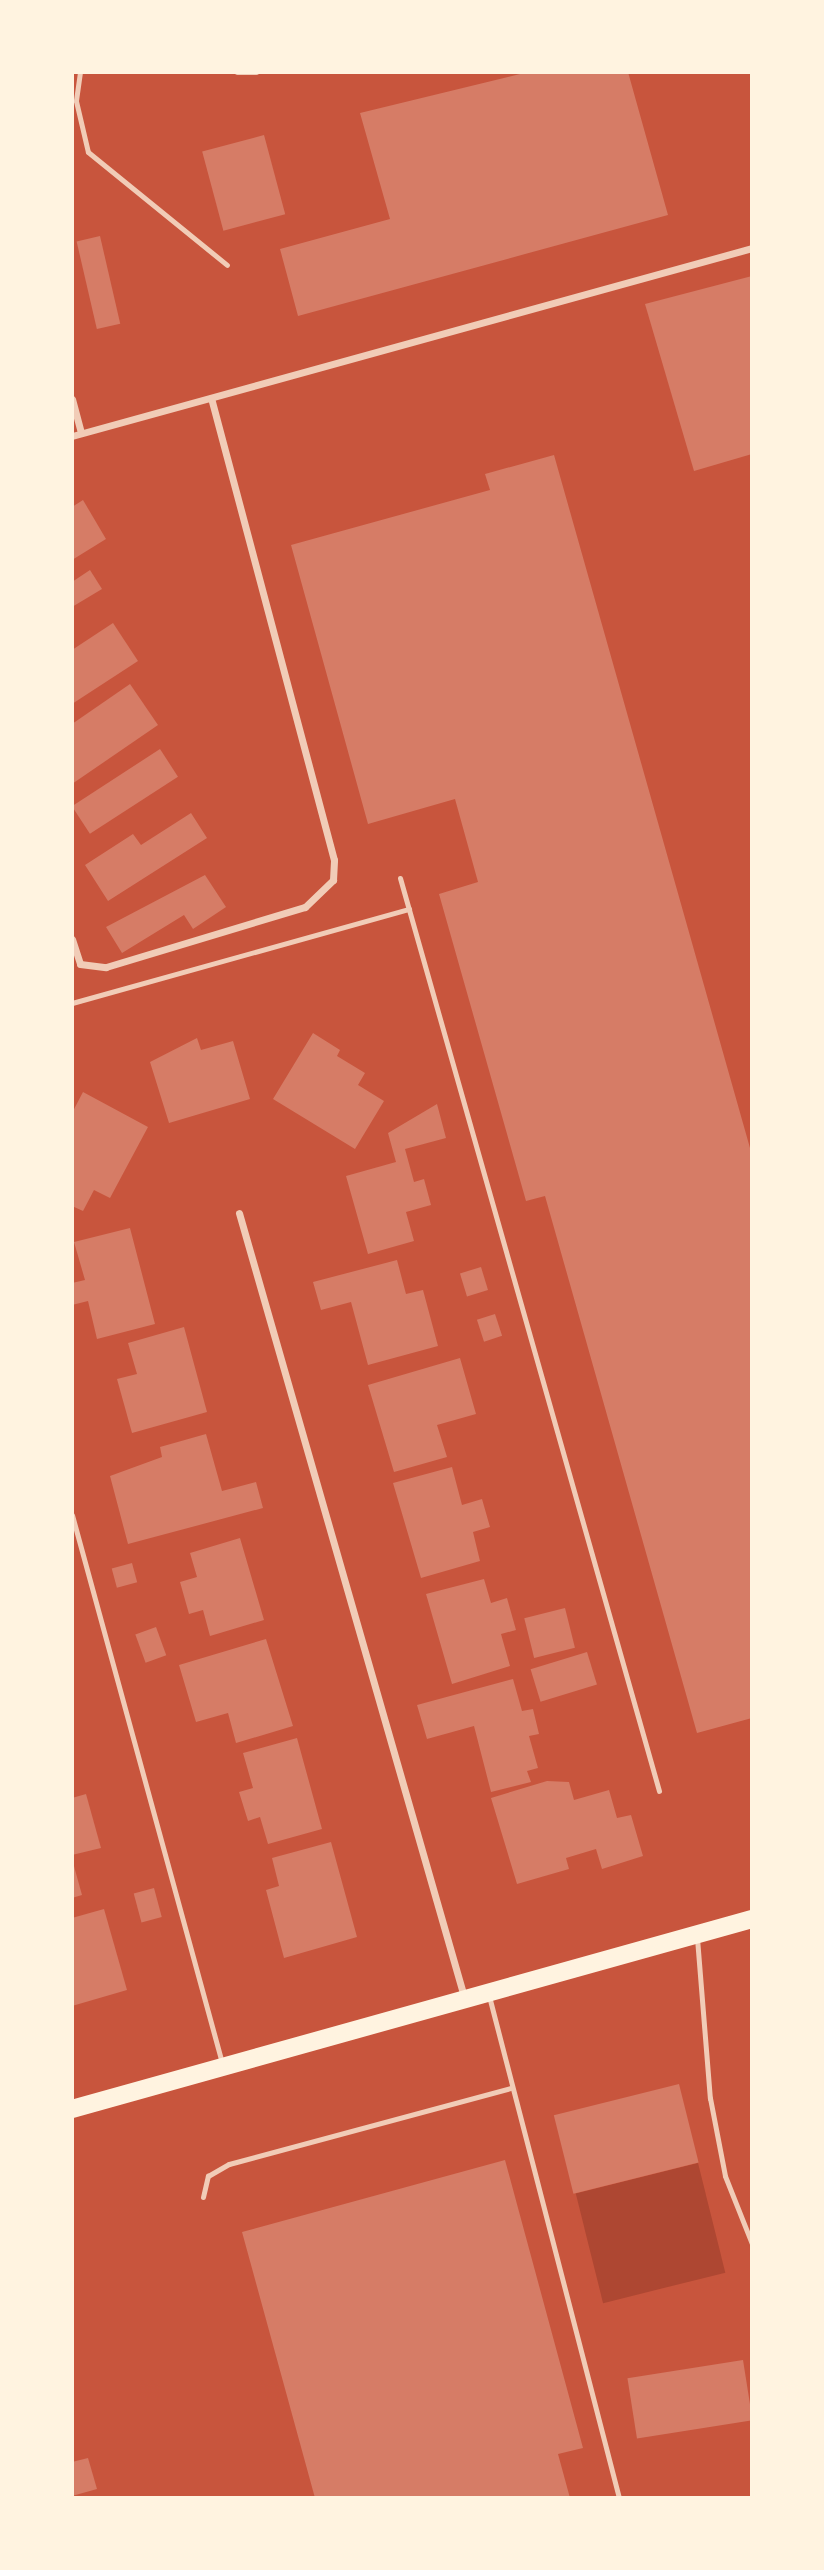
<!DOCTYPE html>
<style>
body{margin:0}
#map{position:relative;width:824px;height:2570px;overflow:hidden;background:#c8553d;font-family:Literata,serif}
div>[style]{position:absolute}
.green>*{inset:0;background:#ae4732;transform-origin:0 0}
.building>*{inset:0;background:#d67c66;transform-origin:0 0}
.service>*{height:5px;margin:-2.5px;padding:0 2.5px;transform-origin:2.5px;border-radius:2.5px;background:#f1ccb7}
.minor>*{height:7px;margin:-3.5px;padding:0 3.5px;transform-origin:3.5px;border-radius:3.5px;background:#f1ccb7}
.primary>*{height:18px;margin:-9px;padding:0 9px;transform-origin:9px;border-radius:9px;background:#fff3e0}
span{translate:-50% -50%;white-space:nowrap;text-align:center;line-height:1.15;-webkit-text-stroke:5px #fff3e0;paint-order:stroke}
.frame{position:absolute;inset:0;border:74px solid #fff3e0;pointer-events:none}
</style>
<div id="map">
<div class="green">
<i style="left:698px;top:2163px;width:113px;height:126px;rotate:76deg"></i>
</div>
<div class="building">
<i style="clip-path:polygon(528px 72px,628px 72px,668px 215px,298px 316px,280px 249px,390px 219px,360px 113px)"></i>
<i style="left:264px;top:135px;width:82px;height:64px;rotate:75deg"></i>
<i style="left:100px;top:236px;width:90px;height:24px;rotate:77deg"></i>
<i style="clip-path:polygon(752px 276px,752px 454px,694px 471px,645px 304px)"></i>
<i style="clip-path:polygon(554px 455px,752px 1155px,752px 1718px,697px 1733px,545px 1196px,526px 1201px,439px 894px,478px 882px,455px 799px,368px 824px,291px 545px,490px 490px,485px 474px)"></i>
<i style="clip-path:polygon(83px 500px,106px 539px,72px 560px,72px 507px)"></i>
<i style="clip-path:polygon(90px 570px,102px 589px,72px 607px,72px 582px)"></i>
<i style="clip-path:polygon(113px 623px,138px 661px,72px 704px,72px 650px)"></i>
<i style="clip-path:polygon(130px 684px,158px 725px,72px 784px,72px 724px)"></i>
<i style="left:160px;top:749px;width:33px;height:105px;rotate:57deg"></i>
<i style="clip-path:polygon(191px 813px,207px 838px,108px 901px,85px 865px,133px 834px,141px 845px)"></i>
<i style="clip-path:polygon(205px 875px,226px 907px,193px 929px,184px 915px,122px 953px,106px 927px)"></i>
<i style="clip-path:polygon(313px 1033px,340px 1050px,337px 1056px,365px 1073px,358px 1085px,384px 1101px,355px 1149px,273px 1099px)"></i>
<i style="clip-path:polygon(197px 1038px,201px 1050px,233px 1041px,250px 1099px,169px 1123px,150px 1062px)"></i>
<i style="clip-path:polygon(83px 1092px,148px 1127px,110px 1198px,94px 1190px,83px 1211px,72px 1206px,72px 1113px)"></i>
<i style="clip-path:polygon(437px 1104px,446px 1138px,405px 1149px,414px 1182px,424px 1179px,431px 1205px,406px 1212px,414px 1241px,368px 1254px,346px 1176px,396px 1162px,388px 1133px)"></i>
<i style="clip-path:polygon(130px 1228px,155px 1324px,97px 1339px,88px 1301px,72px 1305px,72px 1283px,85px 1280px,74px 1242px)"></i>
<i style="clip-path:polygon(397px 1260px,406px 1294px,423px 1290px,438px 1346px,368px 1365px,351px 1302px,321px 1310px,313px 1282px)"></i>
<i style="left:481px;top:1267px;width:24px;height:22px;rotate:73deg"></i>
<i style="left:495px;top:1314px;width:23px;height:19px;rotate:72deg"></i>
<i style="clip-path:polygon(184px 1327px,207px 1412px,132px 1433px,117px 1379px,137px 1374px,128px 1343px)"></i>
<i style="clip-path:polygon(460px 1358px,476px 1414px,437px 1425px,447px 1457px,394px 1472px,368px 1385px)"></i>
<i style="clip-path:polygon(206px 1434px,222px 1491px,256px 1482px,263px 1508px,128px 1544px,110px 1476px,162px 1457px,160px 1447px)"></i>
<i style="clip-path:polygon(452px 1467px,462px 1505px,482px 1499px,490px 1527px,473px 1532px,480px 1561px,421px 1578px,393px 1483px)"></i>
<i style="clip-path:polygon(240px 1538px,264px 1620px,210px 1636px,203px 1610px,189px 1614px,180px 1582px,197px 1577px,190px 1553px)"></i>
<i style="left:132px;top:1563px;width:20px;height:21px;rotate:75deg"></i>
<i style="clip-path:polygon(484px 1579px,491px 1603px,507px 1598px,516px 1630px,501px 1634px,510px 1666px,452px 1684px,426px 1594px)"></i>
<i style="left:565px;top:1608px;width:41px;height:42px;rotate:76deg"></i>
<i style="left:156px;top:1627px;width:30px;height:22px;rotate:70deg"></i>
<i style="clip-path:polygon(266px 1639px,293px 1726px,236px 1743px,228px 1713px,196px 1722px,179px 1665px)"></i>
<i style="left:587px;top:1652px;width:34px;height:59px;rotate:73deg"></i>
<i style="clip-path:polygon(513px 1679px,522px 1711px,533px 1709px,539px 1734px,529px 1736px,538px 1768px,527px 1771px,531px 1782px,491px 1792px,474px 1726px,427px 1739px,417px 1705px)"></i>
<i style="clip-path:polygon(297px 1738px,322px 1829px,268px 1844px,260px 1817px,248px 1821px,239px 1792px,253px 1788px,243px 1753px)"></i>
<i style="clip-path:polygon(547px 1781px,569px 1782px,574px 1800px,609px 1790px,617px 1818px,631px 1815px,643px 1856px,602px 1869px,596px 1849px,566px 1858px,569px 1869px,517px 1884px,491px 1798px)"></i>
<i style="clip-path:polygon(86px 1794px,101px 1848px,72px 1855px,72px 1798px)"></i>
<i style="clip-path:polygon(331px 1842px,357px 1937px,284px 1958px,266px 1890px,279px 1886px,272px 1858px)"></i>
<i style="clip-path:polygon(72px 1859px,82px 1895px,72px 1898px)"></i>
<i style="left:154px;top:1888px;width:30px;height:21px;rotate:75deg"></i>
<i style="clip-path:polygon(104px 1909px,127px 1990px,72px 2006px,72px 1918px)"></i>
<i style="left:679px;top:2084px;width:81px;height:129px;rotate:76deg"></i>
<i style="clip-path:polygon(505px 2160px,583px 2448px,558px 2454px,570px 2498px,315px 2498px,242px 2232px)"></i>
<i style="left:743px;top:2360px;width:61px;height:117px;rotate:81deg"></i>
<i style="clip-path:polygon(88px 2458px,97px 2489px,72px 2496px,72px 2462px)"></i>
</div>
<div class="service">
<i style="left:80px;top:72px;width:29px;rotate:98deg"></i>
<i style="left:76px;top:101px;width:52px;rotate:76.8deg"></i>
<i style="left:88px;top:152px;width:179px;rotate:39.1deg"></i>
<i style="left:237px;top:72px;width:19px"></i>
<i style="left:400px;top:878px;width:949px;rotate:74.16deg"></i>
<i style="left:72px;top:1003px;width:350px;rotate:-15.6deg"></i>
<i style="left:72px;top:1515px;width:568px;rotate:74.69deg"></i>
<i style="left:697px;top:1938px;width:161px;rotate:85.4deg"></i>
<i style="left:710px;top:2098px;width:79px;rotate:79.1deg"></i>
<i style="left:725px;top:2176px;width:73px;rotate:68.3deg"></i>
<i style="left:489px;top:1996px;width:519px;rotate:75.48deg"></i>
<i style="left:203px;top:2197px;width:22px;rotate:-77deg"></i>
<i style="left:208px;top:2176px;width:24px;rotate:-30deg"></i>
<i style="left:229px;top:2164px;width:292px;rotate:-15.1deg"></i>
</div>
<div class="minor">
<i style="left:72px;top:399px;width:35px;rotate:75deg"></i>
<i style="left:72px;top:436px;width:706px;rotate:-15.45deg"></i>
<i style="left:72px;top:939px;width:26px;rotate:72deg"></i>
<i style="left:80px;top:964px;width:26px;rotate:7deg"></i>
<i style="left:106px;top:967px;width:208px;rotate:-16.8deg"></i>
<i style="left:305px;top:907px;width:39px;rotate:-44deg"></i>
<i style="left:333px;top:880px;width:20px;rotate:-87deg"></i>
<i style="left:334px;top:860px;width:478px;rotate:-104.9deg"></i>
<i style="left:239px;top:1213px;width:819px;rotate:73.98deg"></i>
</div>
<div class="primary">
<i style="left:72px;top:2109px;width:706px;rotate:-15.61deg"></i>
</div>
<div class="frame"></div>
</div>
